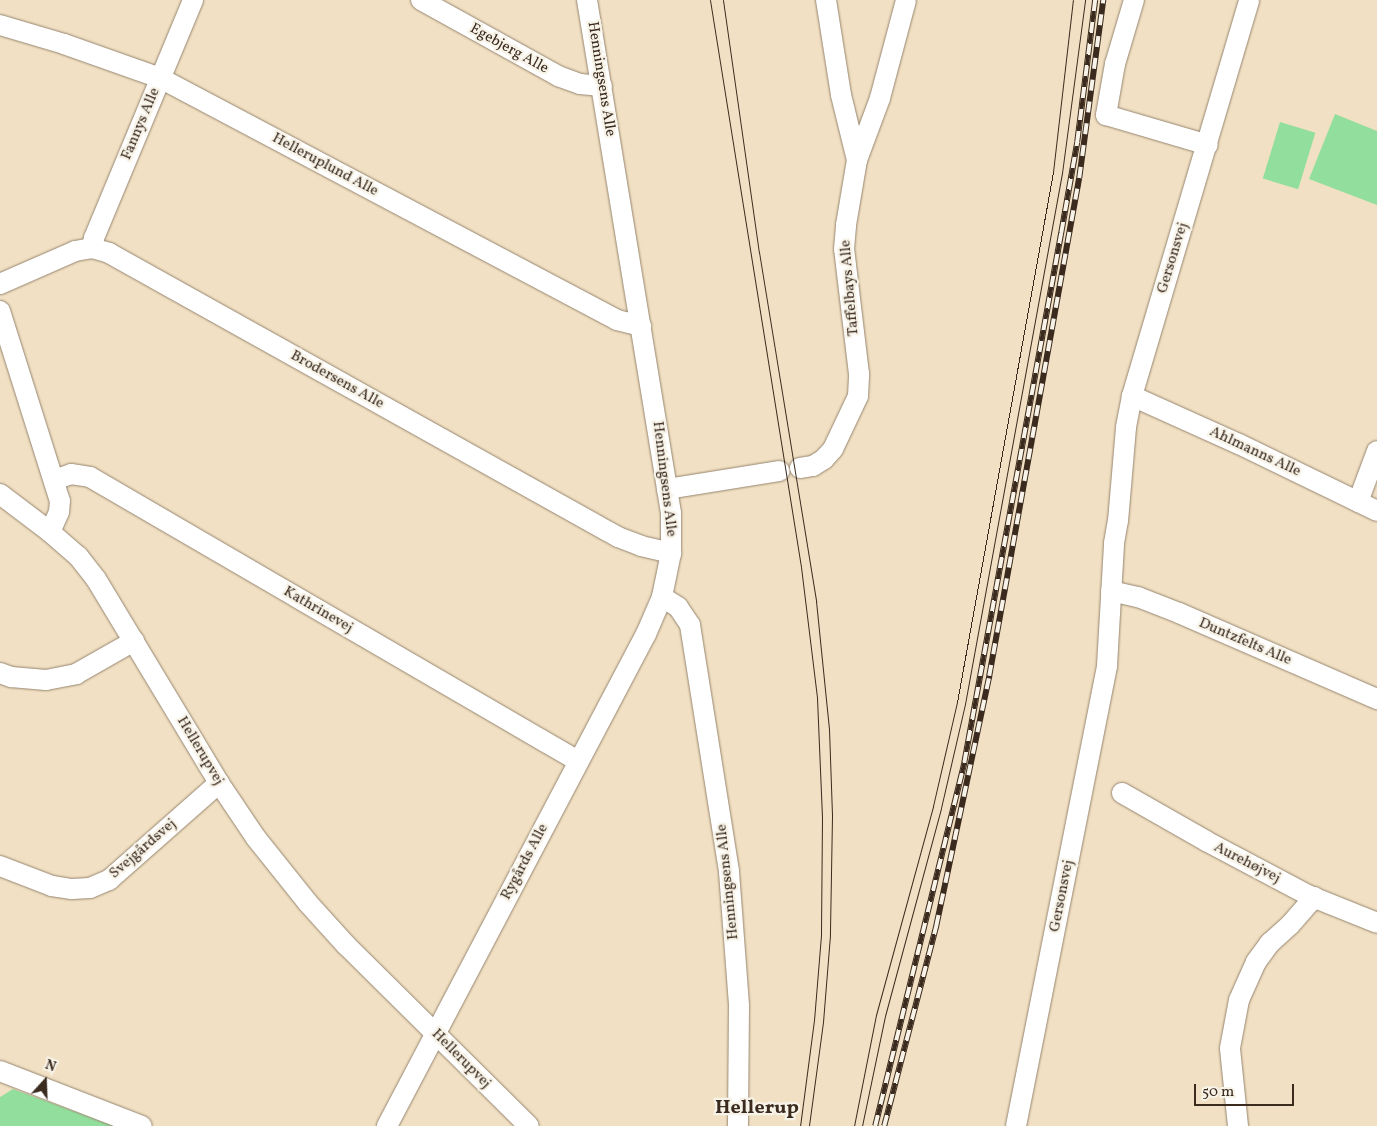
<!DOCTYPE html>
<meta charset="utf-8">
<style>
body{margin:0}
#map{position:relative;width:1377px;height:1126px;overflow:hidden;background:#f1e0c3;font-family:Vollkorn,serif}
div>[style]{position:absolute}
.green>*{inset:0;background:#92df9d;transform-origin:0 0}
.roads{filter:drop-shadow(0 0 1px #968570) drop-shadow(0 0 1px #968570)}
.minor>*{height:20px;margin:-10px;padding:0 10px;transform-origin:10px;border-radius:10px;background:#fff}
.tram>*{height:1px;margin:-0.5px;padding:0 0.5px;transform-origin:0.5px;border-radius:0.5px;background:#3b2a1e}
.rail>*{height:5.5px;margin-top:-2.75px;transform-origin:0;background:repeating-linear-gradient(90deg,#f7f3e8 0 11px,#3b2a1e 0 22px);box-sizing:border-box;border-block:1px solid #3b2a1e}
span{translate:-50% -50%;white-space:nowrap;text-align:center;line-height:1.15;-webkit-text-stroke:4.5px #f7f3e8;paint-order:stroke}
.street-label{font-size:15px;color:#3b2a1e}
.district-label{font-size:20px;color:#3b2a1e;font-weight:700}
.north{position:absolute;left:20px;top:1056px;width:50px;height:50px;-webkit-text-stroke:4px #f7f3e8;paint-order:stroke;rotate:20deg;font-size:14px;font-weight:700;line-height:20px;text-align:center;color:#3b2a1e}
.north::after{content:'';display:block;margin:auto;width:18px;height:22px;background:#3b2a1e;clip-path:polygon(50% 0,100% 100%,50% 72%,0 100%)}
.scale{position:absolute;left:1194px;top:1084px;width:100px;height:22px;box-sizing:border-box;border:2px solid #3b2a1e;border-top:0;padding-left:6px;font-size:15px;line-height:18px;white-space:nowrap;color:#3b2a1e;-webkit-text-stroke:4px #f7f3e8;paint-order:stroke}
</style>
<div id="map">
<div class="green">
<i style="clip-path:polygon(1335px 114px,1377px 131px,1377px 205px,1309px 179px)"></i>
<i style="left:1280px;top:122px;width:37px;height:59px;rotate:17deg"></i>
<i style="clip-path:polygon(13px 1089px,114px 1126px,0 1126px,0 1097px)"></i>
</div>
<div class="roads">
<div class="minor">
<i style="left:421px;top:0;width:157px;rotate:29deg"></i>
<i style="left:558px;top:76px;width:23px;rotate:20deg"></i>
<i style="left:580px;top:84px;width:22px;rotate:5deg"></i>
<i style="left:587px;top:0;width:520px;rotate:80.7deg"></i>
<i style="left:671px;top:513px;width:40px;rotate:90deg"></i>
<i style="left:671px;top:553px;width:45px;rotate:101.6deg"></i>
<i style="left:662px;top:597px;width:19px;rotate:32deg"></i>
<i style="left:678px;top:607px;width:22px;rotate:56deg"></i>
<i style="left:690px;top:625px;width:250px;rotate:81deg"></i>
<i style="left:729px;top:872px;width:134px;rotate:85.7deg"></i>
<i style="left:739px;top:1006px;width:120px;rotate:90.5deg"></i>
<i style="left:826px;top:0;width:96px;rotate:81deg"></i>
<i style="left:841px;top:95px;width:67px;rotate:76.2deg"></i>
<i style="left:1134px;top:0;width:67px;rotate:106.5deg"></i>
<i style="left:1115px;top:64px;width:52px;rotate:100deg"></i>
<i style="left:1106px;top:115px;width:106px;rotate:16.4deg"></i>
<i style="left:0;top:25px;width:67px;rotate:16.5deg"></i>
<i style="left:64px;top:44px;width:102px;rotate:19.5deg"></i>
<i style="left:160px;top:78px;width:517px;rotate:27.9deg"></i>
<i style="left:617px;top:320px;width:25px;rotate:14deg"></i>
<i style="left:92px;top:248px;width:10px;rotate:-79deg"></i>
<i style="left:94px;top:238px;width:258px;rotate:-67.4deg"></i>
<i style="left:0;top:284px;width:82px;rotate:-23.7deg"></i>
<i style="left:75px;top:251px;width:17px;rotate:-10deg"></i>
<i style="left:92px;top:248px;width:18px;rotate:16deg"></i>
<i style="left:109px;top:253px;width:583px;rotate:29.16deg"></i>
<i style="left:618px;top:537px;width:25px;rotate:21deg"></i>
<i style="left:641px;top:546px;width:31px;rotate:13deg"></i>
<i style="left:0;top:311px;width:199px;rotate:72.5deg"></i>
<i style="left:60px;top:501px;width:11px;rotate:95deg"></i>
<i style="left:59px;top:512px;width:22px;rotate:114deg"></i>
<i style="left:1132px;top:396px;width:117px;rotate:24.2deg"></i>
<i style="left:1239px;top:444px;width:153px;rotate:25.9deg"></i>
<i style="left:800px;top:468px;width:13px;rotate:-9deg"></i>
<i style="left:813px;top:466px;width:13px;rotate:-32deg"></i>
<i style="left:824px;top:459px;width:13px;rotate:-48deg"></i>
<i style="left:833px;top:449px;width:59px;rotate:-64.7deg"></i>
<i style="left:858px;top:396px;width:22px;rotate:-87deg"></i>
<i style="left:859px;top:374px;width:126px;rotate:-96.8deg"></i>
<i style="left:844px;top:249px;width:24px;rotate:-85deg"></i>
<i style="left:846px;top:225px;width:66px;rotate:-80.4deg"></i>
<i style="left:857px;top:160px;width:66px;rotate:-69.6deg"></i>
<i style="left:880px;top:98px;width:101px;rotate:-75.1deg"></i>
<i style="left:54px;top:480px;width:18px;rotate:-19deg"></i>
<i style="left:71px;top:474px;width:19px;rotate:9deg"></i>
<i style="left:90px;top:477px;width:565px;rotate:30.2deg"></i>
<i style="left:667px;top:489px;width:114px;rotate:-9.1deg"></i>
<i style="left:0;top:494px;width:63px;rotate:37.2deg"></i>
<i style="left:50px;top:532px;width:37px;rotate:41deg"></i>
<i style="left:78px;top:556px;width:29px;rotate:52deg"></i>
<i style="left:96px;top:579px;width:238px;rotate:58.9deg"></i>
<i style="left:219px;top:783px;width:66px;rotate:56.1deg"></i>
<i style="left:256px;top:838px;width:82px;rotate:51.4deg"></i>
<i style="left:307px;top:902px;width:58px;rotate:47.8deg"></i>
<i style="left:346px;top:945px;width:257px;rotate:44.7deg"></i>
<i style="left:1358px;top:502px;width:54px;rotate:-69.6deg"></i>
<i style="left:1111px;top:591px;width:28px;rotate:13deg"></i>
<i style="left:1138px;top:597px;width:44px;rotate:21.3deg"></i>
<i style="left:1179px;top:613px;width:216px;rotate:23.5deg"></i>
<i style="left:0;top:673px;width:12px;rotate:20deg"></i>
<i style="left:11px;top:677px;width:35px;rotate:5deg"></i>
<i style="left:46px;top:680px;width:31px;rotate:-11deg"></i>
<i style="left:76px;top:674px;width:67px;rotate:-29.6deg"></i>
<i style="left:1122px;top:793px;width:97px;rotate:29.7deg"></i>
<i style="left:1206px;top:841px;width:118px;rotate:27.9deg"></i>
<i style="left:1310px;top:896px;width:72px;rotate:21.9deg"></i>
<i style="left:0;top:866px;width:56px;rotate:21deg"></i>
<i style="left:52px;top:886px;width:20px;rotate:9deg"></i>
<i style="left:72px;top:889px;width:18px;rotate:-3deg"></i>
<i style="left:90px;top:888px;width:21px;rotate:-23deg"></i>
<i style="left:109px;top:880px;width:147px;rotate:-41.4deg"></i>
<i style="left:0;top:1071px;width:152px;rotate:21.2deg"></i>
<i style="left:387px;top:1126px;width:556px;rotate:-62.24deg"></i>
<i style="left:646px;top:634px;width:40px;rotate:-66.6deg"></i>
<i style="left:1016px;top:1126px;width:469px;rotate:-78.8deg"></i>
<i style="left:1107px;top:666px;width:123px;rotate:-86.7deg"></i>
<i style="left:1114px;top:543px;width:22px;rotate:-80deg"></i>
<i style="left:1118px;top:521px;width:94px;rotate:-85.1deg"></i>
<i style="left:1126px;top:427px;width:32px;rotate:-79deg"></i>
<i style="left:1132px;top:396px;width:413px;rotate:-73.5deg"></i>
<i style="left:1238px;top:1126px;width:78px;rotate:-95.9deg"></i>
<i style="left:1230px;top:1048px;width:49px;rotate:-79.4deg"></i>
<i style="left:1239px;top:1000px;width:42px;rotate:-65.9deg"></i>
<i style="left:1256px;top:962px;width:24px;rotate:-54deg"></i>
<i style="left:1270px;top:943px;width:27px;rotate:-42deg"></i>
<i style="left:1290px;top:925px;width:37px;rotate:-49deg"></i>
</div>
</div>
<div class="tram">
<i style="left:710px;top:0;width:574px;rotate:80.88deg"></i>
<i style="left:801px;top:567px;width:132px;rotate:83deg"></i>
<i style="left:817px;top:698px;width:119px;rotate:87.6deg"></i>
<i style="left:822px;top:817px;width:118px;rotate:90.5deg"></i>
<i style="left:821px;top:935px;width:85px;rotate:94.7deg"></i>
<i style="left:814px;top:1020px;width:107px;rotate:97.5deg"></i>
<i style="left:723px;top:0;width:255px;rotate:81.9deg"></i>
<i style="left:759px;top:252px;width:354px;rotate:80.7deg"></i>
<i style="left:816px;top:601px;width:129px;rotate:84.2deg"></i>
<i style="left:829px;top:729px;width:87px;rotate:88deg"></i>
<i style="left:832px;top:816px;width:119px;rotate:91deg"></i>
<i style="left:830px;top:935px;width:87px;rotate:94.6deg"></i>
<i style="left:823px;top:1022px;width:105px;rotate:97.7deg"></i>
<i style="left:854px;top:1126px;width:113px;rotate:-78.8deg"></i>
<i style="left:876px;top:1015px;width:217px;rotate:-74.7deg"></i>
<i style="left:933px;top:806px;width:107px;rotate:-77deg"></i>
<i style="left:957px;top:702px;width:539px;rotate:-79.73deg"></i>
<i style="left:1053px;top:172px;width:173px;rotate:-83.4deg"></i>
<i style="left:862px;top:1126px;width:112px;rotate:-78.2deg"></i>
<i style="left:885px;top:1016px;width:215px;rotate:-74.9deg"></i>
<i style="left:941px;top:808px;width:107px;rotate:-77deg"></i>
<i style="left:965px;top:704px;width:540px;rotate:-79.65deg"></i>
<i style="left:1062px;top:173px;width:175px;rotate:-82.4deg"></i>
</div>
<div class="rail">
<i style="left:875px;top:1126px;width:374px;rotate:-76.2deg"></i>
<i style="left:964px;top:763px;width:539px;rotate:-79.63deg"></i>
<i style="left:1061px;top:233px;width:92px;rotate:-80deg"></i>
<i style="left:1077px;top:142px;width:143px;rotate:-82.8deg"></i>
<i style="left:884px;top:1126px;width:207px;rotate:-75.4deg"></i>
<i style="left:936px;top:926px;width:256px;rotate:-78deg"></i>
<i style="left:989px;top:676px;width:506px;rotate:-79.76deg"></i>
<i style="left:1079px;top:178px;width:180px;rotate:-82.3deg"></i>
</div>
<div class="street-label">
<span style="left:509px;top:49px;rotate:29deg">Egebjerg Alle</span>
<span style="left:601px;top:79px;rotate:81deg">Henningsens Alle</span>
<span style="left:141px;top:124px;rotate:-67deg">Fannys Alle</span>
<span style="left:325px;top:165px;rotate:28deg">Helleruplund Alle</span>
<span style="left:1173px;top:258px;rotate:-73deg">Gersonsvej</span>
<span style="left:850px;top:288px;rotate:-95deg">Taffelbays Alle</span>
<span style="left:337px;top:380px;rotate:29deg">Brodersens Alle</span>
<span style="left:1255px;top:452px;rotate:25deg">Ahlmanns Alle</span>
<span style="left:664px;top:479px;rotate:83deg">Henningsens Alle</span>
<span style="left:318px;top:610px;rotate:30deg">Kathrinevej</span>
<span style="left:1245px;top:642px;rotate:23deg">Duntzfelts Alle</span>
<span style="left:200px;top:751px;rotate:59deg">Hellerupvej</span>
<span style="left:143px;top:849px;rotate:-41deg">Svejgårdsvej</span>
<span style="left:525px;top:862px;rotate:-62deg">Rygårds Alle</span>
<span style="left:1247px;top:863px;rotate:27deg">Aurehøjvej</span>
<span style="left:728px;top:882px;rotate:-96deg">Henningsens Alle</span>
<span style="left:1062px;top:896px;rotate:-79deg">Gersonsvej</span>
<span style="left:461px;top:1059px;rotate:45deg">Hellerupvej</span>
</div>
<div class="district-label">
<span style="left:757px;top:1108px">Hellerup</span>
</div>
<div class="north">N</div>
<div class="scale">50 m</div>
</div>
